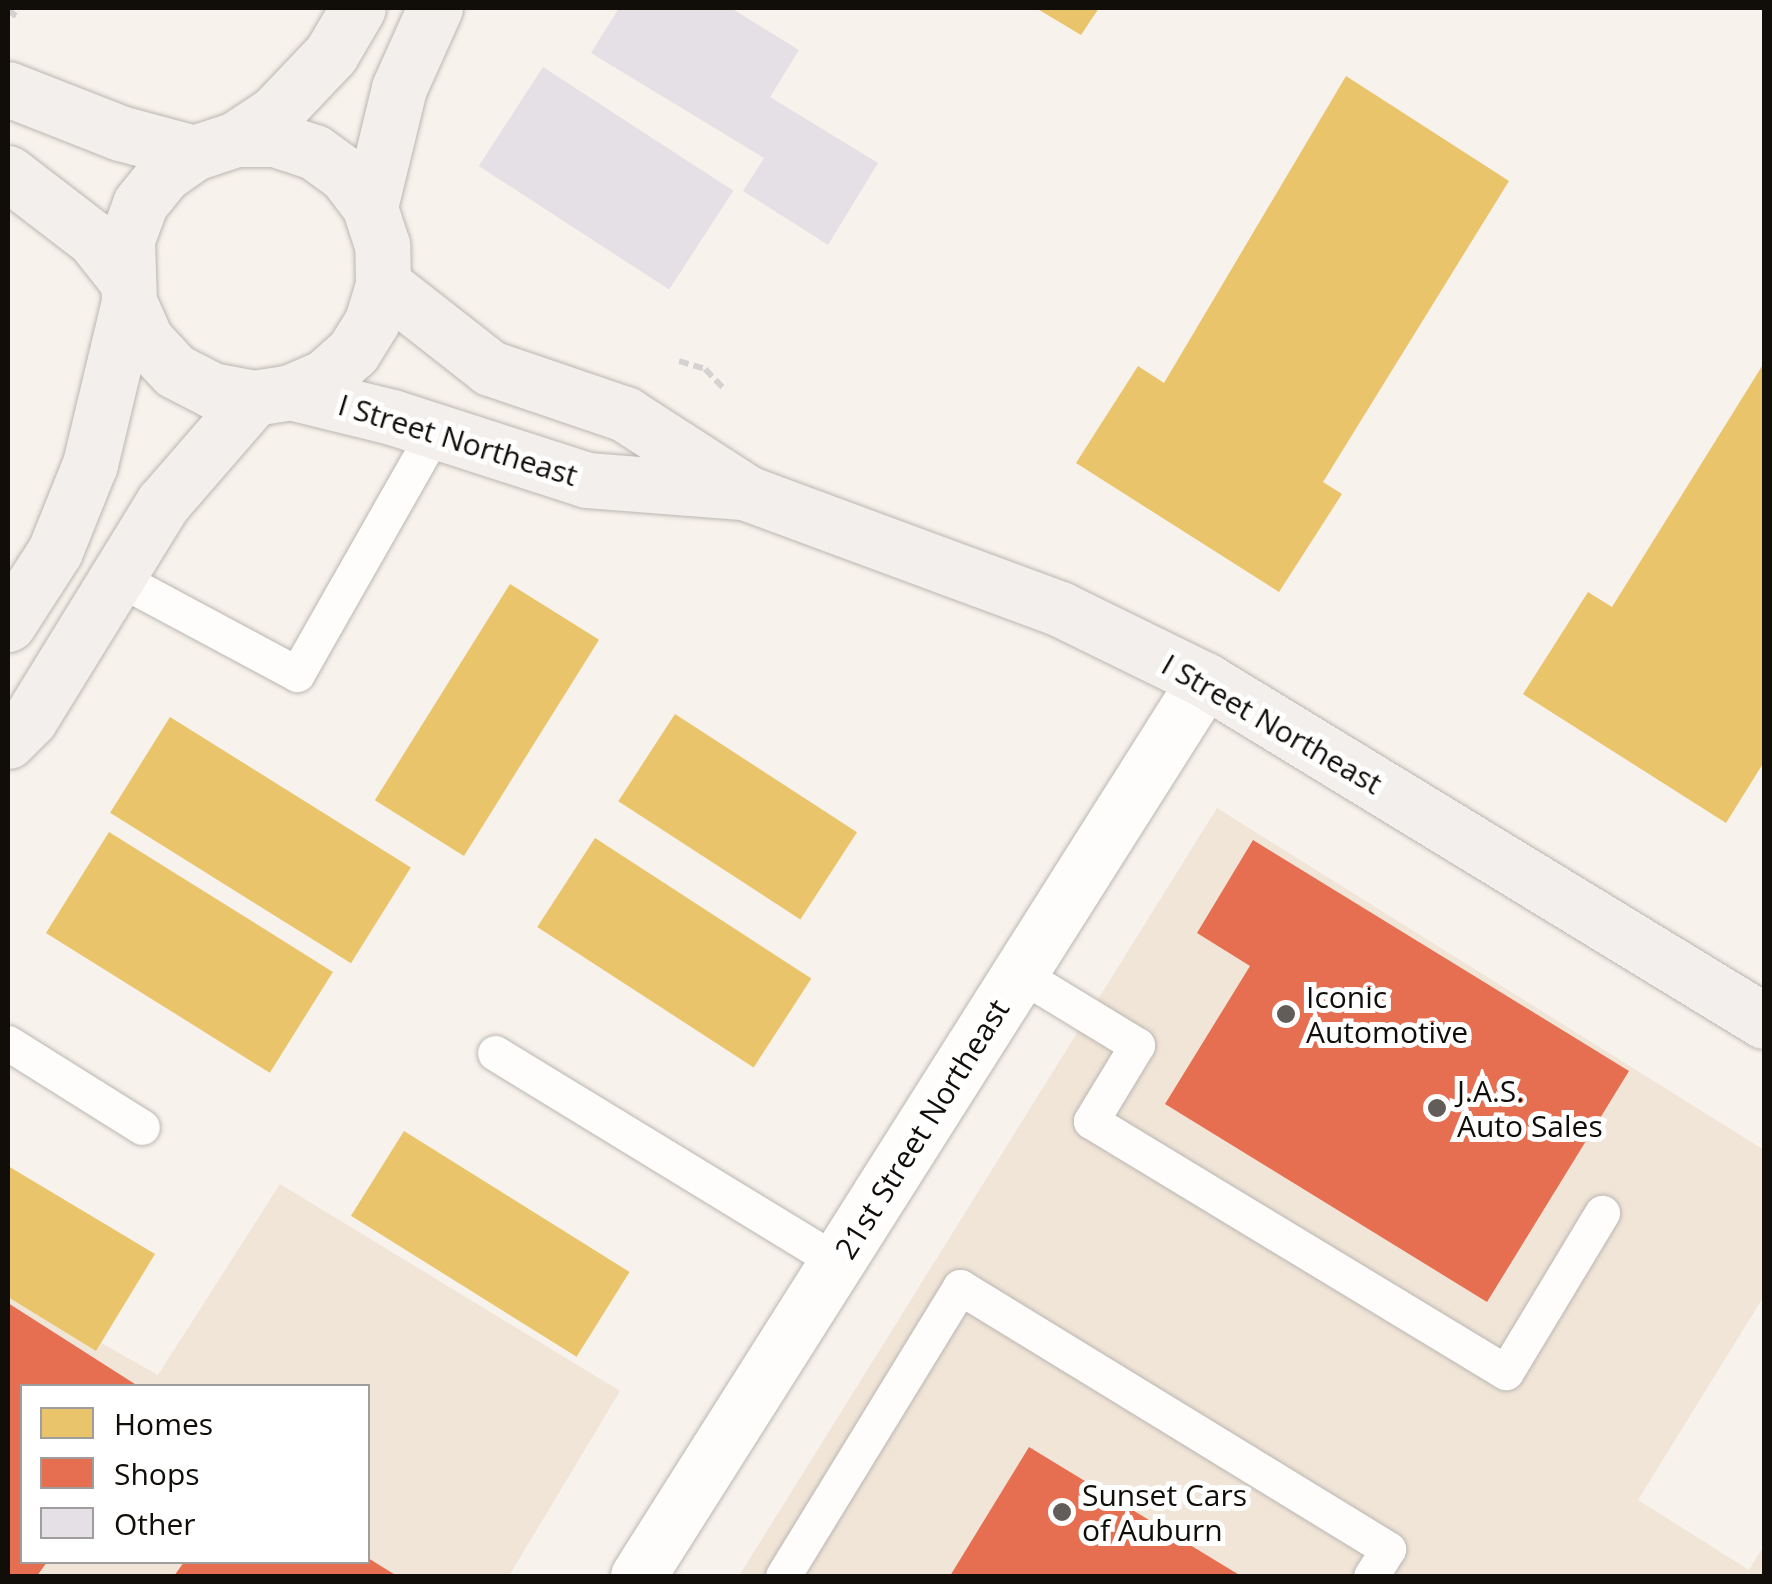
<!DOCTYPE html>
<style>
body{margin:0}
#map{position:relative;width:1772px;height:1584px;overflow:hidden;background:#f8f2ec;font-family:"Open Sans",sans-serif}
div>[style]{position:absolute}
.built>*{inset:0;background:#f1e5d8}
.homes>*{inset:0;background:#e9c46a;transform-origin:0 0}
.shops>*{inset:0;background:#e76f51}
.building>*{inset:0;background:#e4e0e5;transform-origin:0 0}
.path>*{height:6px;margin-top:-3px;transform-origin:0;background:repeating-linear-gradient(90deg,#d5d3d1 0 10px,transparent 0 15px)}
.roads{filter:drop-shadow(0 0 2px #bab6b1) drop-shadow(0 0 2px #bab6b1)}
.lane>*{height:35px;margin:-17.5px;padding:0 17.5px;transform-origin:17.5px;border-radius:17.5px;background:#fefdfc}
.street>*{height:55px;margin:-27.5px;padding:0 27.5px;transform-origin:27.5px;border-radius:27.5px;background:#fefdfc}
.secondary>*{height:55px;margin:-27.5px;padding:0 27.5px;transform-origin:27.5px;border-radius:27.5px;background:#f3efec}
.dots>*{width:28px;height:28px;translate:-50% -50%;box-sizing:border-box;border:5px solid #fff;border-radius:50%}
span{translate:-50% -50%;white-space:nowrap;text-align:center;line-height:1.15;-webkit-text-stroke:10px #fff;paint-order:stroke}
.street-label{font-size:30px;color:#110d09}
.poi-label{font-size:30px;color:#110d09}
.left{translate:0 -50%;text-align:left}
.frame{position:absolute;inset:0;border:10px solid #110d09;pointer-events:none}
.legend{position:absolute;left:20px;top:1384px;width:350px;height:180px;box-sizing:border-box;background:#fff;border:2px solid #a09e9d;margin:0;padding:12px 18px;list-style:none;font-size:30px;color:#110d09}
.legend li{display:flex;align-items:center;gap:20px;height:50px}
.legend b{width:50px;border:2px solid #a09e9d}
</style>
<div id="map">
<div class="built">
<i style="clip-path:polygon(1217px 808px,1764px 1150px,1764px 1296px,1638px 1500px,1749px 1570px,1764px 1546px,1764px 1576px,739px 1576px)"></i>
<i style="clip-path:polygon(evenodd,280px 1184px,620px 1391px,509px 1576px,8px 1576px,8px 1290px,158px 1375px,280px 1184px,22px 1386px,368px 1386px,368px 1562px,22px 1562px,22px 1386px)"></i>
</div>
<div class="homes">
<i style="clip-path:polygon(1036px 8px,1099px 8px,1081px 35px)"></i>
<i style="clip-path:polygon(1346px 76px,1509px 181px,1323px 482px,1342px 494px,1279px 592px,1076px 463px,1138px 366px,1164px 383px)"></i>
<i style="clip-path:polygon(1764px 363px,1764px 762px,1726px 823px,1523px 694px,1588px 592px,1612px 607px)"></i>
<i style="left:510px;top:584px;width:105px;height:255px;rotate:32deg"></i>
<i style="left:675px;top:714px;width:217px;height:104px;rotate:33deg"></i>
<i style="left:170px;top:717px;width:284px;height:113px;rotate:32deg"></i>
<i style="left:109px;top:832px;width:264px;height:119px;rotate:32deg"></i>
<i style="left:595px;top:838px;width:258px;height:106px;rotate:33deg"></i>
<i style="left:404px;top:1131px;width:266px;height:100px;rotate:32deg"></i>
<i style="clip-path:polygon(8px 1166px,155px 1254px,96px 1351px,8px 1297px)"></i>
</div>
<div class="shops">
<i style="clip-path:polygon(1253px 840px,1629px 1071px,1487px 1302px,1165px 1104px,1250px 966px,1197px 933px)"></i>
<i style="clip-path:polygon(8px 1303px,138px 1386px,22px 1386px,22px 1562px,47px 1562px,37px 1576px,8px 1576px)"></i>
<i style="clip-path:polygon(1029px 1447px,1241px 1576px,950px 1576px)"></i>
<i style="clip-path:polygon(368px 1558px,397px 1576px,174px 1576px,184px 1562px)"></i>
</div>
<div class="building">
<i style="clip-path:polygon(619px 8px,731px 8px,799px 50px,770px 97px,878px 163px,828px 245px,743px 191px,764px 158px,591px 53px)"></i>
<i style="left:543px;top:67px;width:227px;height:118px;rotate:33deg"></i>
</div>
<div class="path">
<i style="left:8px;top:10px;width:15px;rotate:37deg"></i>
<i style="left:679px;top:361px;width:27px;rotate:17deg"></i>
<i style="left:705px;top:369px;width:30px;rotate:46deg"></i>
</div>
<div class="roads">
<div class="lane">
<i style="left:118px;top:578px;width:203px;rotate:28.2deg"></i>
<i style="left:297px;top:674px;width:279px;rotate:-60.4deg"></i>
<i style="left:1020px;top:974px;width:137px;rotate:31.3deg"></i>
<i style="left:1137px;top:1045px;width:89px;rotate:121.2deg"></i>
<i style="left:1091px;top:1121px;width:485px;rotate:31.2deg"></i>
<i style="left:1506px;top:1372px;width:186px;rotate:-58.9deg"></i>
<i style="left:8px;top:1043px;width:158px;rotate:32.1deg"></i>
<i style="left:495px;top:1053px;width:401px;rotate:31.4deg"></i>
<i style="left:783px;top:1576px;width:339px;rotate:-58.5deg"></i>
<i style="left:960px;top:1287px;width:502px;rotate:31.47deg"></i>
<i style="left:1388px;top:1549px;width:32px;rotate:122deg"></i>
</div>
<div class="street">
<i style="left:638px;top:1576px;width:1060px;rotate:-57.67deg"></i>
</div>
<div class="secondary">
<i style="left:8px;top:89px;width:120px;rotate:21.4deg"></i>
<i style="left:120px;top:133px;width:77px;rotate:15.1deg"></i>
<i style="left:236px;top:139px;width:47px;rotate:-33.7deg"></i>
<i style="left:275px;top:113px;width:81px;rotate:-46.5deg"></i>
<i style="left:331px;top:54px;width:53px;rotate:-59.6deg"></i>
<i style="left:8px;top:173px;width:108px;rotate:37.5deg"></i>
<i style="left:94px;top:239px;width:48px;rotate:51.7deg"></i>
<i style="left:370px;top:207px;width:122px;rotate:-76.3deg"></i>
<i style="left:399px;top:88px;width:88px;rotate:-65.8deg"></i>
<i style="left:383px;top:284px;width:136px;rotate:38.1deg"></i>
<i style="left:490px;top:368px;width:143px;rotate:18.8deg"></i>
<i style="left:625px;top:414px;width:145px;rotate:32.9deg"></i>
<i style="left:747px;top:493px;width:334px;rotate:20.3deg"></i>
<i style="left:1060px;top:609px;width:161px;rotate:26.1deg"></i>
<i style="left:1205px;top:680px;width:655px;rotate:31.38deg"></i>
<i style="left:290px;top:392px;width:38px;rotate:-23deg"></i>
<i style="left:325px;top:377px;width:38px;rotate:-42deg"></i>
<i style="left:353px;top:352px;width:36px;rotate:-58deg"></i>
<i style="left:372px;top:321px;width:39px;rotate:-73deg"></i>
<i style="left:383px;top:284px;width:39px;rotate:-91deg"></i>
<i style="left:382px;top:245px;width:40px;rotate:-108deg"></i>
<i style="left:370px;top:207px;width:40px;rotate:-127deg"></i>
<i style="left:346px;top:175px;width:39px;rotate:-144deg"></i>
<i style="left:314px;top:152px;width:41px;rotate:-161.6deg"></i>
<i style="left:275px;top:139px;width:39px;rotate:180deg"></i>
<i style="left:236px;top:139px;width:44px;rotate:161.6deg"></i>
<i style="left:194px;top:153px;width:37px;rotate:145deg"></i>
<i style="left:164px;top:174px;width:38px;rotate:129deg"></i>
<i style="left:140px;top:204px;width:38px;rotate:110deg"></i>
<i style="left:127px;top:240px;width:62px;rotate:88.2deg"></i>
<i style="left:129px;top:302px;width:42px;rotate:65.9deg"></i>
<i style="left:146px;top:340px;width:42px;rotate:46.9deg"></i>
<i style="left:175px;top:371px;width:42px;rotate:27.2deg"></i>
<i style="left:212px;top:390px;width:43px;rotate:10.8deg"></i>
<i style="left:254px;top:398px;width:36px;rotate:-9deg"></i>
<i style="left:290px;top:392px;width:105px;rotate:13.8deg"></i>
<i style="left:392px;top:417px;width:205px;rotate:17.9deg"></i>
<i style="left:587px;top:480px;width:152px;rotate:4.5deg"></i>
<i style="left:8px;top:624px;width:87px;rotate:-57.2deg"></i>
<i style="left:55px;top:551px;width:94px;rotate:-68.1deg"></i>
<i style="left:90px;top:464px;width:167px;rotate:-76.5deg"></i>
<i style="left:8px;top:741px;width:31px;rotate:-45deg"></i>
<i style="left:30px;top:719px;width:254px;rotate:-58.4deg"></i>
<i style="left:163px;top:503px;width:139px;rotate:-49.1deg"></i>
</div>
</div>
<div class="dots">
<i style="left:1286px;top:1014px;background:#625d58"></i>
<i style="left:1437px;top:1108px;background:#625d58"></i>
<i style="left:1062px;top:1512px;background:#625d58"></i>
</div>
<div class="street-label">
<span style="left:458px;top:440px;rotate:17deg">I Street Northeast</span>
<span style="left:1272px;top:724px;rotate:30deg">I Street Northeast</span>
<span style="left:922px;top:1129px;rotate:-58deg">21st Street Northeast</span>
</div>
<div class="poi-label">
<span class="left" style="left:1306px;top:1014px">Iconic<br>Automotive</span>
<span class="left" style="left:1457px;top:1108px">J.A.S.<br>Auto Sales</span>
<span class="left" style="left:1082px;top:1512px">Sunset Cars<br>of Auburn</span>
</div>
<div class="frame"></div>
<ul class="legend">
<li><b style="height:28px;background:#e9c46a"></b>Homes</li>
<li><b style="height:28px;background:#e76f51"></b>Shops</li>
<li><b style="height:28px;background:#e4e0e5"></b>Other</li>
</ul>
</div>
